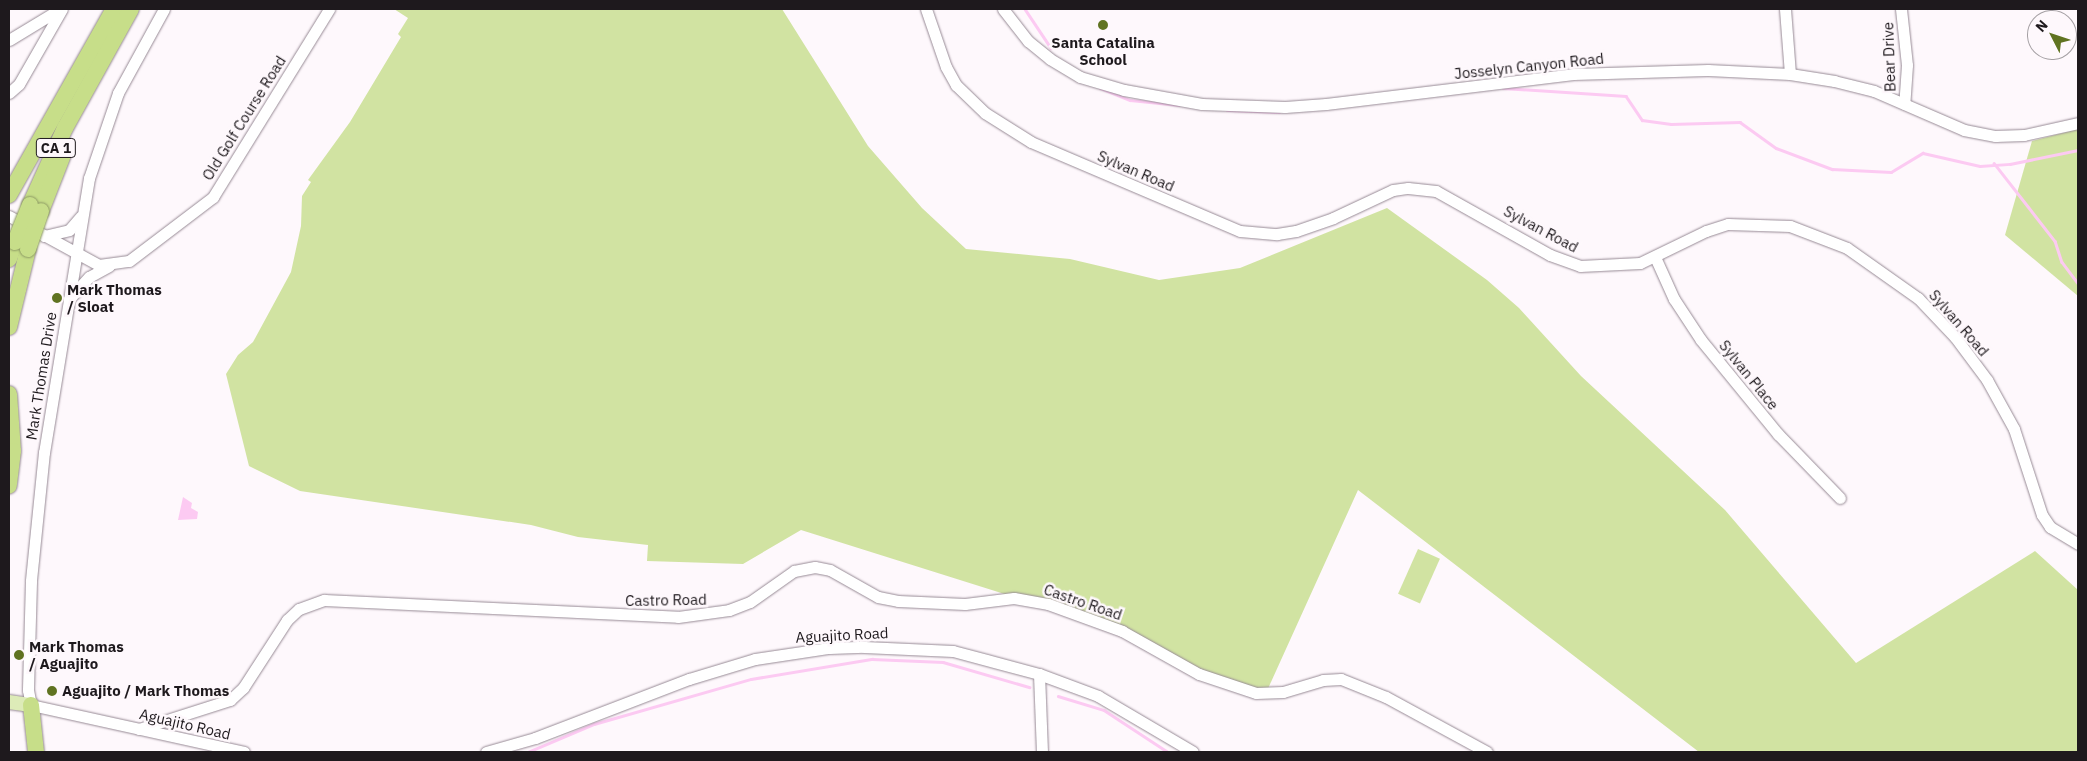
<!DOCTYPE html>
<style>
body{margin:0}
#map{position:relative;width:2087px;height:761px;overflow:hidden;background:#fef8fc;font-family:"IBM Plex Sans",sans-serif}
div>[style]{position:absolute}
.green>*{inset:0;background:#d1e3a2;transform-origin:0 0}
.water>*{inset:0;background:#fccaf2}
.stream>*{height:2.5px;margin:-1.25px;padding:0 1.25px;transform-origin:1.25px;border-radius:1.25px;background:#fccaf2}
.roads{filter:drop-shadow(0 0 1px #978a95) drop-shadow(0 0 1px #978a95)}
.minor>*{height:11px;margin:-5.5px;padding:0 5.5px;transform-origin:5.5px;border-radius:5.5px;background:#fff}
.major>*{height:14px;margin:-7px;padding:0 7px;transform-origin:7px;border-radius:7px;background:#ddebb8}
.highway>*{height:16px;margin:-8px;padding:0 8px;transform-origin:8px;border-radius:8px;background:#c7de89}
.bridges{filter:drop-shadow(0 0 1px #8c9963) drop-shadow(0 0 1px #8c9963)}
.highway-bridge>*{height:16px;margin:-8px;padding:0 8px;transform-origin:8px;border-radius:8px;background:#c7de89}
.dots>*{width:14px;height:14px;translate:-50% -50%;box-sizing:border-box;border:2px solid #fef8fc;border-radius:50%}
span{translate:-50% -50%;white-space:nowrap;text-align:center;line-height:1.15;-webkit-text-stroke:5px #fef8fc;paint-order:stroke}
.shield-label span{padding:1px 4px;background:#fef8fc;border:1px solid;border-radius:4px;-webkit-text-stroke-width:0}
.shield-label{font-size:14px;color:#1e191d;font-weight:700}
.poi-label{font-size:15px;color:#1e191d;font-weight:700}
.left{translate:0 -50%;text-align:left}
.street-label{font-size:15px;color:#1e191d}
.frame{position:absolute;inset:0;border:10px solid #1e191d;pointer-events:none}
.north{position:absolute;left:2027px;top:10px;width:50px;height:50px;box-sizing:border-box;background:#fef8fc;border:1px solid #a49fa3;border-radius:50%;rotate:311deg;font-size:14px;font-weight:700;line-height:20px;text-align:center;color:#1e191d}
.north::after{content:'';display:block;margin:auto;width:18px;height:22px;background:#607321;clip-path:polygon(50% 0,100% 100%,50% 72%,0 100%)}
</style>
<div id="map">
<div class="green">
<i style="clip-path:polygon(394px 9px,782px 9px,868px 146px,922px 208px,966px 249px,1070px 259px,1159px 280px,1240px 268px,1387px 208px,1487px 280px,1519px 308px,1581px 376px,1725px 510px,1856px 663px,2035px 551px,2078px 590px,2078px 752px,1699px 752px,1358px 490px,1266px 693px,1235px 688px,1122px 631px,801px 530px,743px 564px,647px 561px,648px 545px,578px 537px,531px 525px,300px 491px,249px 466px,226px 374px,238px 355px,253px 342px,291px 272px,301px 226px,302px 196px,311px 182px,308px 180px,350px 122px,401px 37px,398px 34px,408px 18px)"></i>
<i style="clip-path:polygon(2078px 129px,2078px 296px,2005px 235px,2032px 141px)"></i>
<i style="left:1418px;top:549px;width:24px;height:49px;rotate:24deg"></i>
</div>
<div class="water">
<i style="clip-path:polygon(183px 497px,192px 503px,191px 508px,198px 512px,197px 519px,178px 520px)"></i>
</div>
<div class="stream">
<i style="left:1025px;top:9px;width:47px;rotate:56.3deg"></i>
<i style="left:1100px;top:88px;width:32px;rotate:22deg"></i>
<i style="left:1130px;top:100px;width:49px;rotate:5.8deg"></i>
<i style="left:1503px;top:88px;width:123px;rotate:3.7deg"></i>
<i style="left:1626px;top:96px;width:29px;rotate:56deg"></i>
<i style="left:1642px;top:120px;width:29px;rotate:8deg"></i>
<i style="left:1671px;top:124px;width:69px;rotate:-1.7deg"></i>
<i style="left:1740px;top:122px;width:44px;rotate:35.8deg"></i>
<i style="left:1776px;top:148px;width:60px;rotate:20.6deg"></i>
<i style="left:1832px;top:169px;width:59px;rotate:2.9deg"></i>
<i style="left:1891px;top:172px;width:37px;rotate:-31deg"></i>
<i style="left:1923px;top:153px;width:58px;rotate:12.8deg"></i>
<i style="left:1980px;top:166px;width:30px;rotate:-4deg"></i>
<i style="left:2010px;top:164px;width:69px;rotate:-11.6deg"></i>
<i style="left:1227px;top:110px;width:52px;rotate:2.2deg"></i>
<i style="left:1994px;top:163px;width:99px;rotate:52deg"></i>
<i style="left:2055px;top:241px;width:22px;rotate:72deg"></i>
<i style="left:2062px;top:262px;width:26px;rotate:53deg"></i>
<i style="left:1058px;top:696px;width:48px;rotate:16.9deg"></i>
<i style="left:1104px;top:710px;width:77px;rotate:33.3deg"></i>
<i style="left:528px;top:752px;width:72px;rotate:-23deg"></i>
<i style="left:594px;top:724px;width:163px;rotate:-16deg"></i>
<i style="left:751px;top:679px;width:123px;rotate:-9.4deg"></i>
<i style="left:872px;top:659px;width:71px;rotate:2.4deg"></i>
<i style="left:943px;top:662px;width:90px;rotate:16.2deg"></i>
</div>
<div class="roads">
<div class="minor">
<i style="left:164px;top:9px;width:96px;rotate:118.7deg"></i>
<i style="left:118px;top:93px;width:90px;rotate:108.8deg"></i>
<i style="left:89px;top:178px;width:278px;rotate:99.3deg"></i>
<i style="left:44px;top:452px;width:130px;rotate:95.8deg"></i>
<i style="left:31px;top:581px;width:109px;rotate:91.6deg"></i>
<i style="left:28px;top:690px;width:15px;rotate:79deg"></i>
<i style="left:31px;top:705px;width:218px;rotate:12.4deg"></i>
<i style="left:926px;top:9px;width:61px;rotate:71deg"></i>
<i style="left:946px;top:67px;width:21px;rotate:61deg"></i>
<i style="left:956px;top:85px;width:40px;rotate:44deg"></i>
<i style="left:985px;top:113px;width:54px;rotate:32.2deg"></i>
<i style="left:1031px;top:142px;width:227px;rotate:23.1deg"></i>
<i style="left:1240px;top:231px;width:37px;rotate:5deg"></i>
<i style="left:1277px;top:234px;width:19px;rotate:-9deg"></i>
<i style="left:1296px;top:231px;width:39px;rotate:-19deg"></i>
<i style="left:1333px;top:218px;width:66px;rotate:-25deg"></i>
<i style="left:1393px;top:190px;width:15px;rotate:-8deg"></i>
<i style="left:1408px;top:188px;width:28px;rotate:6deg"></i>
<i style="left:1436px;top:191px;width:131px;rotate:29.3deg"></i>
<i style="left:1550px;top:255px;width:32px;rotate:20deg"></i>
<i style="left:1580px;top:266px;width:60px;rotate:-2.9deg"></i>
<i style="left:1640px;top:263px;width:73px;rotate:-25.9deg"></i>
<i style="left:1706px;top:231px;width:23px;rotate:-18deg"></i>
<i style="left:1728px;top:224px;width:62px;rotate:1.8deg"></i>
<i style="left:1790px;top:226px;width:61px;rotate:21.1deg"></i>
<i style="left:1847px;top:248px;width:87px;rotate:35.2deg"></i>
<i style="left:1918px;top:298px;width:54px;rotate:46.5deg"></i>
<i style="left:1955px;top:337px;width:54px;rotate:53.3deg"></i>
<i style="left:1987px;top:380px;width:56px;rotate:61.1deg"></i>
<i style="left:2014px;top:429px;width:90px;rotate:72deg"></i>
<i style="left:2042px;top:515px;width:14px;rotate:56deg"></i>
<i style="left:2050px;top:527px;width:33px;rotate:31deg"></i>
<i style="left:1003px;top:9px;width:41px;rotate:52deg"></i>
<i style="left:1028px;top:41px;width:28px;rotate:39deg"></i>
<i style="left:1050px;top:59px;width:35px;rotate:31deg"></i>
<i style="left:1080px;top:77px;width:46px;rotate:16.5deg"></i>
<i style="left:1124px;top:90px;width:79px;rotate:10.2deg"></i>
<i style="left:1202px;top:104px;width:83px;rotate:2.1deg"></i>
<i style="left:1285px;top:107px;width:41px;rotate:-4.2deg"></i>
<i style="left:1326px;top:104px;width:249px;rotate:-6.9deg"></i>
<i style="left:1573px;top:74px;width:135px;rotate:-1.7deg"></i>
<i style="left:1708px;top:70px;width:82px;rotate:2.8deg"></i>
<i style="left:1790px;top:74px;width:45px;rotate:9deg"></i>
<i style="left:1834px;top:81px;width:41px;rotate:14deg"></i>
<i style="left:1874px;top:91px;width:98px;rotate:23.4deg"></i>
<i style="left:1964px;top:130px;width:32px;rotate:11deg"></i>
<i style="left:1995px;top:136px;width:29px;rotate:-2deg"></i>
<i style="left:2024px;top:135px;width:55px;rotate:-12.5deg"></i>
<i style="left:1785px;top:9px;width:65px;rotate:85.6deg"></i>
<i style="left:1901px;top:9px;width:56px;rotate:83.9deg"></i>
<i style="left:1907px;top:65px;width:39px;rotate:94deg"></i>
<i style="left:9px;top:40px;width:60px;rotate:-31.3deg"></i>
<i style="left:9px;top:93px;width:13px;rotate:-42deg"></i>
<i style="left:19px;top:84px;width:86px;rotate:-60.2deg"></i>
<i style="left:9px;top:216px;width:102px;rotate:28.6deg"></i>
<i style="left:99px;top:265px;width:30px;rotate:-8deg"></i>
<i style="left:129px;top:261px;width:106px;rotate:-37.3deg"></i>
<i style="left:213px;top:197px;width:221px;rotate:-58.3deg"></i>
<i style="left:44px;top:236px;width:26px;rotate:-13deg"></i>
<i style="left:69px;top:230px;width:18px;rotate:-49deg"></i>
<i style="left:1655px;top:257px;width:46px;rotate:65.7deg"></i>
<i style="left:1674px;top:299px;width:49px;rotate:56.6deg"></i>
<i style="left:1701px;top:340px;width:122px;rotate:50.7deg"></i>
<i style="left:1778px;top:434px;width:89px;rotate:45.9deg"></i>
<i style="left:69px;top:299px;width:30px;rotate:-48deg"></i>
<i style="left:89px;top:277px;width:23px;rotate:-29deg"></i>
<i style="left:1039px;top:674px;width:78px;rotate:87.8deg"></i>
<i style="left:139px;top:729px;width:96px;rotate:-17.7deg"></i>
<i style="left:230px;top:700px;width:18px;rotate:-43deg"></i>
<i style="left:243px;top:688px;width:81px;rotate:-57.1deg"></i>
<i style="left:287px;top:620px;width:16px;rotate:-43deg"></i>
<i style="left:299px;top:609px;width:27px;rotate:-20deg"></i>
<i style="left:324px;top:600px;width:354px;rotate:2.7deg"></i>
<i style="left:678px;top:617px;width:51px;rotate:-7.8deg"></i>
<i style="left:729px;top:610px;width:22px;rotate:-21deg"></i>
<i style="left:750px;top:602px;width:54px;rotate:-35.2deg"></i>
<i style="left:794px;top:571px;width:21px;rotate:-11deg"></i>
<i style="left:815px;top:567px;width:15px;rotate:11deg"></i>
<i style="left:830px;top:570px;width:55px;rotate:29.4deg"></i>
<i style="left:878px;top:597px;width:20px;rotate:11deg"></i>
<i style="left:898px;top:601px;width:67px;rotate:2.6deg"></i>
<i style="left:965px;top:604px;width:49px;rotate:-7deg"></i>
<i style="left:1014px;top:598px;width:35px;rotate:10deg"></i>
<i style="left:1048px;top:604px;width:79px;rotate:20deg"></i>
<i style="left:1122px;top:631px;width:88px;rotate:29.2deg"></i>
<i style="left:1199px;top:674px;width:60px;rotate:18.4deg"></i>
<i style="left:1256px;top:693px;width:27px;rotate:-2deg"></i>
<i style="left:1283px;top:692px;width:42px;rotate:-16.7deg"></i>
<i style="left:1323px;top:680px;width:18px;rotate:-3deg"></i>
<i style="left:1341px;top:679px;width:48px;rotate:21.8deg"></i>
<i style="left:1386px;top:697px;width:115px;rotate:28.6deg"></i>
<i style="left:486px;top:752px;width:51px;rotate:-15.9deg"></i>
<i style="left:535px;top:738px;width:165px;rotate:-21deg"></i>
<i style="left:689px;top:679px;width:69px;rotate:-16.9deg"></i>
<i style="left:755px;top:659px;width:75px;rotate:-8.5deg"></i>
<i style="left:829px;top:648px;width:35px;rotate:-2deg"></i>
<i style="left:864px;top:647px;width:89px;rotate:2.6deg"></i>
<i style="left:953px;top:651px;width:89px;rotate:15deg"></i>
<i style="left:1039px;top:674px;width:63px;rotate:20.4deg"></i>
<i style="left:1098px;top:696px;width:110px;rotate:30.5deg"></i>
</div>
<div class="major">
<i style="left:9px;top:702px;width:22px;rotate:8deg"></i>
</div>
<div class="highway">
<i style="left:9px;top:195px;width:214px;rotate:-60.6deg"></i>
<i style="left:30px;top:205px;width:85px;rotate:-65.6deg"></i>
<i style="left:65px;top:128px;width:136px;rotate:-61deg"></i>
<i style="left:41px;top:211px;width:60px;rotate:-68.6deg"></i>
<i style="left:9px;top:259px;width:18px;rotate:-71deg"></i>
<i style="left:9px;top:327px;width:80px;rotate:-76.3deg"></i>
<i style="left:9px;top:394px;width:57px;rotate:86deg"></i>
<i style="left:13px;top:451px;width:35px;rotate:97deg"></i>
<i style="left:31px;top:705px;width:47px;rotate:83.9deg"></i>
</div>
</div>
<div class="bridges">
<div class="highway-bridge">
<i style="left:15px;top:242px;width:40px;rotate:-68deg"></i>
<i style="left:28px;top:249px;width:40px;rotate:-71.1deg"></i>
</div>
</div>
<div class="dots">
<i style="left:1103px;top:25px;background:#607321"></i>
<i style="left:57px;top:298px;background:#607321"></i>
<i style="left:19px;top:655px;background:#607321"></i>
<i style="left:52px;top:691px;background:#607321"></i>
</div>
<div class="shield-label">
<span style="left:56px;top:148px">CA 1</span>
</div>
<div class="poi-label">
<span style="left:1103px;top:51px">Santa Catalina<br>School</span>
<span class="left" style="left:67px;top:298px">Mark Thomas<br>/ Sloat</span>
<span class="left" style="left:29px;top:655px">Mark Thomas<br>/ Aguajito</span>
<span class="left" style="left:62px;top:691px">Aguajito / Mark Thomas</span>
</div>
<div class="street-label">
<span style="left:1889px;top:57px;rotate:-92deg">Bear Drive</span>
<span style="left:1529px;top:66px;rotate:-6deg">Josselyn Canyon Road</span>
<span style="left:244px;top:118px;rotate:-58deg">Old Golf Course Road</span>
<span style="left:1136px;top:171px;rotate:23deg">Sylvan Road</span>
<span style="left:1541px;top:229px;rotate:28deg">Sylvan Road</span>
<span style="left:1959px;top:323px;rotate:49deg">Sylvan Road</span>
<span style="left:1749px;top:375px;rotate:51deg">Sylvan Place</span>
<span style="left:41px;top:376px;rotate:-81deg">Mark Thomas Drive</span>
<span style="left:666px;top:600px;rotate:-1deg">Castro Road</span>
<span style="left:1083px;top:602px;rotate:19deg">Castro Road</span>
<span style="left:842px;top:635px;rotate:-3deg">Aguajito Road</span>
<span style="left:185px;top:724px;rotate:13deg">Aguajito Road</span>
</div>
<div class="frame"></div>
<div class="north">N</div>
</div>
